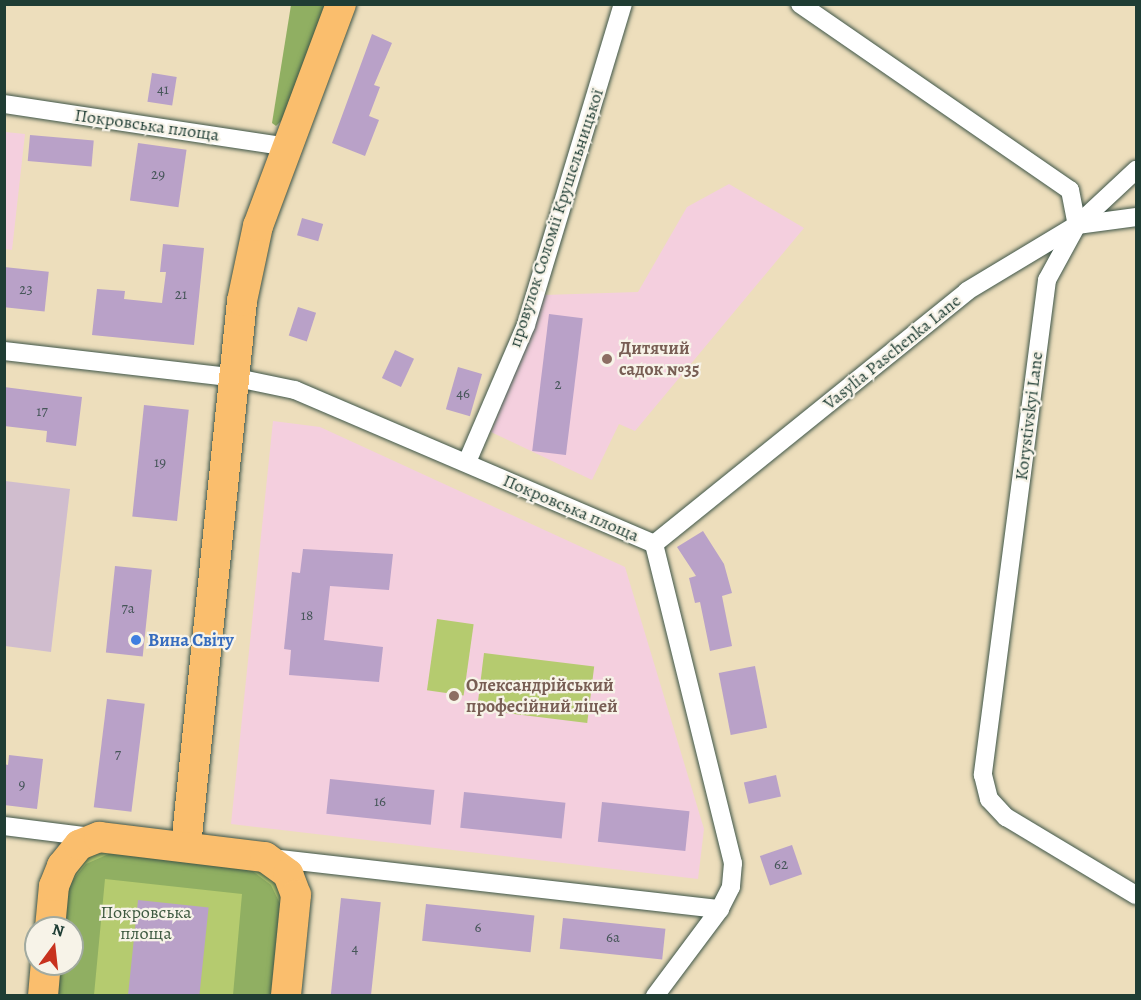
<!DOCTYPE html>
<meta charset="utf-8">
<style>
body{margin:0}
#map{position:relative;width:1141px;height:1000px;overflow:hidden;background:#eddebc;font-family:Alegreya,serif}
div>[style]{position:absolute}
.built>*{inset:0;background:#f4cfde}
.industrial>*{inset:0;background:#d0bdce}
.green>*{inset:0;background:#b5cb6f;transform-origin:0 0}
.forest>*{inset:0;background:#90af62}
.building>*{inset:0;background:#b9a1c8;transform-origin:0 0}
.roads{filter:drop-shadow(0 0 2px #3e5548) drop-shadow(0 0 2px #3e5548)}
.minor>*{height:18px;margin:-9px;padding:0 9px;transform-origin:9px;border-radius:9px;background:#fff}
.trunk>*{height:30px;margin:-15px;padding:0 15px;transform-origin:15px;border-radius:15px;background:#fabe6d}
.dots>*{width:16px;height:16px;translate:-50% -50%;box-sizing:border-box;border:3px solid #f7f3e8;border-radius:50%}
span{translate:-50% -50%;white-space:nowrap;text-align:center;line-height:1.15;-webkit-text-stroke:4.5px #f7f3e8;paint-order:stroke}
.number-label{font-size:15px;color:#465659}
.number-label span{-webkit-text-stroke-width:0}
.street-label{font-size:18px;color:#1f3d34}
.education-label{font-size:18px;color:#785e54;font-weight:700}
.left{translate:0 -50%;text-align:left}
.shop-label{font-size:18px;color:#366cbe;font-weight:700}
.park-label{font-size:18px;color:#3d5940}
.frame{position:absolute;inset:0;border:6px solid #1f3d34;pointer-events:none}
.north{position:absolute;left:24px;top:916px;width:60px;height:60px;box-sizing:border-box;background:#f7f3e8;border:2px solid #a1aaa0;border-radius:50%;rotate:15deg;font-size:16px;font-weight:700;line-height:24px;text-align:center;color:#1f3d34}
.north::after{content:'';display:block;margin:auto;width:21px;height:27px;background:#c8321e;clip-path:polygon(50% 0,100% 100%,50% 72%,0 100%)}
</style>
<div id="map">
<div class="built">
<i style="clip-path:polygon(5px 132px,25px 134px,12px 250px,5px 249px)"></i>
<i style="clip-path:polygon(729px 184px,804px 228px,635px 431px,619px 424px,592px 480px,491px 432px,544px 295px,638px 292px,687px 207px)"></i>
<i style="clip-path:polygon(273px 421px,320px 427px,625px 567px,704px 829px,698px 879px,231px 824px)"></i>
</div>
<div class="industrial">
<i style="clip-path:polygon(5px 481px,70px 489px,51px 652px,5px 646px)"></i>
</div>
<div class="green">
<i style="left:437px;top:619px;width:37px;height:72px;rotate:8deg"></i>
<i style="left:484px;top:653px;width:111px;height:57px;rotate:7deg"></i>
<i style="clip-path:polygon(106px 846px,255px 863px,276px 883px,286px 907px,278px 995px,51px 996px,72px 964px,72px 928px,63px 888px,80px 862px)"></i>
</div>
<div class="forest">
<i style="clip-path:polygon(291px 5px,328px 5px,286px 116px,276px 126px,272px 123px)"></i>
<i style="clip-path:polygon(111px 853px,251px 870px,271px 885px,281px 906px,273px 995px,233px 995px,242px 894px,105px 879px,94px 995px,54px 996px,57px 964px,72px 964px,72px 928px,61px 928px,65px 890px,86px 864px)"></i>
</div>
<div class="building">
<i style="clip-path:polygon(372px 34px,392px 43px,374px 85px,380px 87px,369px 116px,379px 120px,365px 156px,332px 143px)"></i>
<i style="left:152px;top:73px;width:25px;height:29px;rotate:9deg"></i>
<i style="left:30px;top:135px;width:64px;height:26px;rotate:5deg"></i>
<i style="left:138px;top:143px;width:49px;height:58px;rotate:8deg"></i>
<i style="left:302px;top:218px;width:22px;height:18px;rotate:16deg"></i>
<i style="clip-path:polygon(163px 244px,204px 248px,194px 345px,92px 335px,97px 289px,125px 291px,124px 299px,162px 303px,166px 272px,160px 272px)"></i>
<i style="left:4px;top:267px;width:45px;height:40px;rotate:6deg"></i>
<i style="left:298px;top:307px;width:19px;height:30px;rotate:18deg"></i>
<i style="left:549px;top:314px;width:34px;height:138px;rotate:7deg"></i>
<i style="left:395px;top:350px;width:21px;height:31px;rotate:25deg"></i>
<i style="left:458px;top:367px;width:25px;height:44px;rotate:16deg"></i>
<i style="clip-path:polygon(4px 387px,82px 397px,76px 446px,46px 442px,47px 431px,4px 426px)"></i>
<i style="left:144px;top:405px;width:45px;height:112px;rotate:6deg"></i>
<i style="clip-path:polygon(703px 531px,724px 564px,732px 593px,722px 596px,732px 646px,710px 651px,700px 602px,695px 603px,689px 578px,696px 576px,677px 547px)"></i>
<i style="clip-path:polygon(303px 549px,393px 554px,389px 590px,330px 586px,324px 640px,383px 647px,379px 682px,289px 675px,291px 650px,284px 649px,292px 572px,300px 573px)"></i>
<i style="left:115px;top:566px;width:37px;height:87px;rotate:6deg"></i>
<i style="left:755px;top:666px;width:63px;height:37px;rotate:79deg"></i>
<i style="left:107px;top:699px;width:38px;height:109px;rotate:7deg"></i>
<i style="clip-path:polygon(9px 755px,43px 759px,37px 809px,4px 805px,4px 764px,8px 765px)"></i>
<i style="left:776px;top:775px;width:22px;height:33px;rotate:77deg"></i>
<i style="left:330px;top:779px;width:105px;height:35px;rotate:6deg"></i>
<i style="left:464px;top:792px;width:102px;height:36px;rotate:6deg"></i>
<i style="left:602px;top:802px;width:88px;height:40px;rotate:6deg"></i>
<i style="left:792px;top:845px;width:31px;height:34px;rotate:71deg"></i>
<i style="left:341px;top:898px;width:40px;height:99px;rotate:6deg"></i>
<i style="left:138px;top:900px;width:71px;height:97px;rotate:6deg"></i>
<i style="left:426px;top:904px;width:109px;height:37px;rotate:6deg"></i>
<i style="left:563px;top:918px;width:103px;height:31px;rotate:6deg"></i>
</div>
<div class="roads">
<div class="minor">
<i style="left:800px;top:4px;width:328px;rotate:34.6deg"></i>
<i style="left:1070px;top:190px;width:36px;rotate:79deg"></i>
<i style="left:1077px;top:225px;width:63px;rotate:118.6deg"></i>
<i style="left:1047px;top:280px;width:499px;rotate:97.4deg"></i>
<i style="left:983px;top:775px;width:25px;rotate:76deg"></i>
<i style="left:989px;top:799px;width:25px;rotate:47deg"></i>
<i style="left:1006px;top:817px;width:152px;rotate:31deg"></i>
<i style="left:4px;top:104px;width:288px;rotate:8.6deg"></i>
<i style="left:1077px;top:225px;width:60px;rotate:-7.7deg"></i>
<i style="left:4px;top:351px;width:235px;rotate:6.6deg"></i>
<i style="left:237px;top:378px;width:59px;rotate:11.7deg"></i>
<i style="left:295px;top:390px;width:391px;rotate:23.2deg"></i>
<i style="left:467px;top:462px;width:149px;rotate:-66.7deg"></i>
<i style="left:526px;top:325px;width:335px;rotate:-73.2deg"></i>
<i style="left:654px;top:544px;width:402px;rotate:-38.9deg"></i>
<i style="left:967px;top:291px;width:128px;rotate:-31deg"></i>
<i style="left:1077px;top:225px;width:81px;rotate:-43deg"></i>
<i style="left:654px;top:544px;width:329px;rotate:76.1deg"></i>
<i style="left:733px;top:863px;width:24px;rotate:95deg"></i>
<i style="left:731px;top:887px;width:25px;rotate:117deg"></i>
<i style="left:720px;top:909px;width:109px;rotate:126.8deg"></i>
<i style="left:4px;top:826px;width:88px;rotate:7.2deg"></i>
<i style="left:271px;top:858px;width:452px;rotate:6.5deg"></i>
</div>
<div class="trunk">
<i style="left:186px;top:846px;width:548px;rotate:-84.13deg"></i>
<i style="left:242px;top:301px;width:77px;rotate:-78deg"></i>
<i style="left:258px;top:226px;width:237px;rotate:-69.5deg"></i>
<i style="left:50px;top:928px;width:42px;rotate:-84.6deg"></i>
<i style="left:54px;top:886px;width:22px;rotate:-68deg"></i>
<i style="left:62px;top:866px;width:27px;rotate:-51deg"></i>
<i style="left:79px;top:845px;width:22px;rotate:-22deg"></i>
<i style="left:99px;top:837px;width:167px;rotate:6.9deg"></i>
<i style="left:265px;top:857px;width:29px;rotate:36deg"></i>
<i style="left:288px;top:874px;width:22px;rotate:69deg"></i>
<i style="left:296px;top:895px;width:101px;rotate:95.7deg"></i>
<i style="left:43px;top:996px;width:32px;rotate:-85deg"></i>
</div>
</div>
<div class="dots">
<i style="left:607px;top:359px;background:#8d6e63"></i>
<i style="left:136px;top:640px;background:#3f7fe0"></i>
<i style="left:454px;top:696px;background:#8d6e63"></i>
</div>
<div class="number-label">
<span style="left:163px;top:90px">41</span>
<span style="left:158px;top:175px">29</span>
<span style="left:26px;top:290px">23</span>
<span style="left:181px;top:295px">21</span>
<span style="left:558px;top:385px">2</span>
<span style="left:463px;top:394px">46</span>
<span style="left:42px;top:412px">17</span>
<span style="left:160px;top:463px">19</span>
<span style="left:128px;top:609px">7а</span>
<span style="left:307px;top:616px">18</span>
<span style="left:118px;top:755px">7</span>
<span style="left:22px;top:785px">9</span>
<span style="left:380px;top:802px">16</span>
<span style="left:781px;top:865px">62</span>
<span style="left:478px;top:928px">6</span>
<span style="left:613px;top:938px">6а</span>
<span style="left:355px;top:949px">4</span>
</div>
<div class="street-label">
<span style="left:147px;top:125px;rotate:8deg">Покровська площа</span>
<span style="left:556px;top:218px;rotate:-72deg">провулок Соломії Крушельницької</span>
<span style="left:892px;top:352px;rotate:-39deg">Vasylia Paschenka Lane</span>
<span style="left:1029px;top:416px;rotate:-83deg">Korystivskyi Lane</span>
<span style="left:571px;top:508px;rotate:23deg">Покровська площа</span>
</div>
<div class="education-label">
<span class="left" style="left:619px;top:359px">Дитячий<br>садок №35</span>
<span class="left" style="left:466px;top:696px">Олександрійський<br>професійний ліцей</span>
</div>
<div class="shop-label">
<span class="left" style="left:148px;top:640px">Вина Світу</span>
</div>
<div class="park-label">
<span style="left:146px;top:923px">Покровська<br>площа</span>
</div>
<div class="frame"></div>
<div class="north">N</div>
</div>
